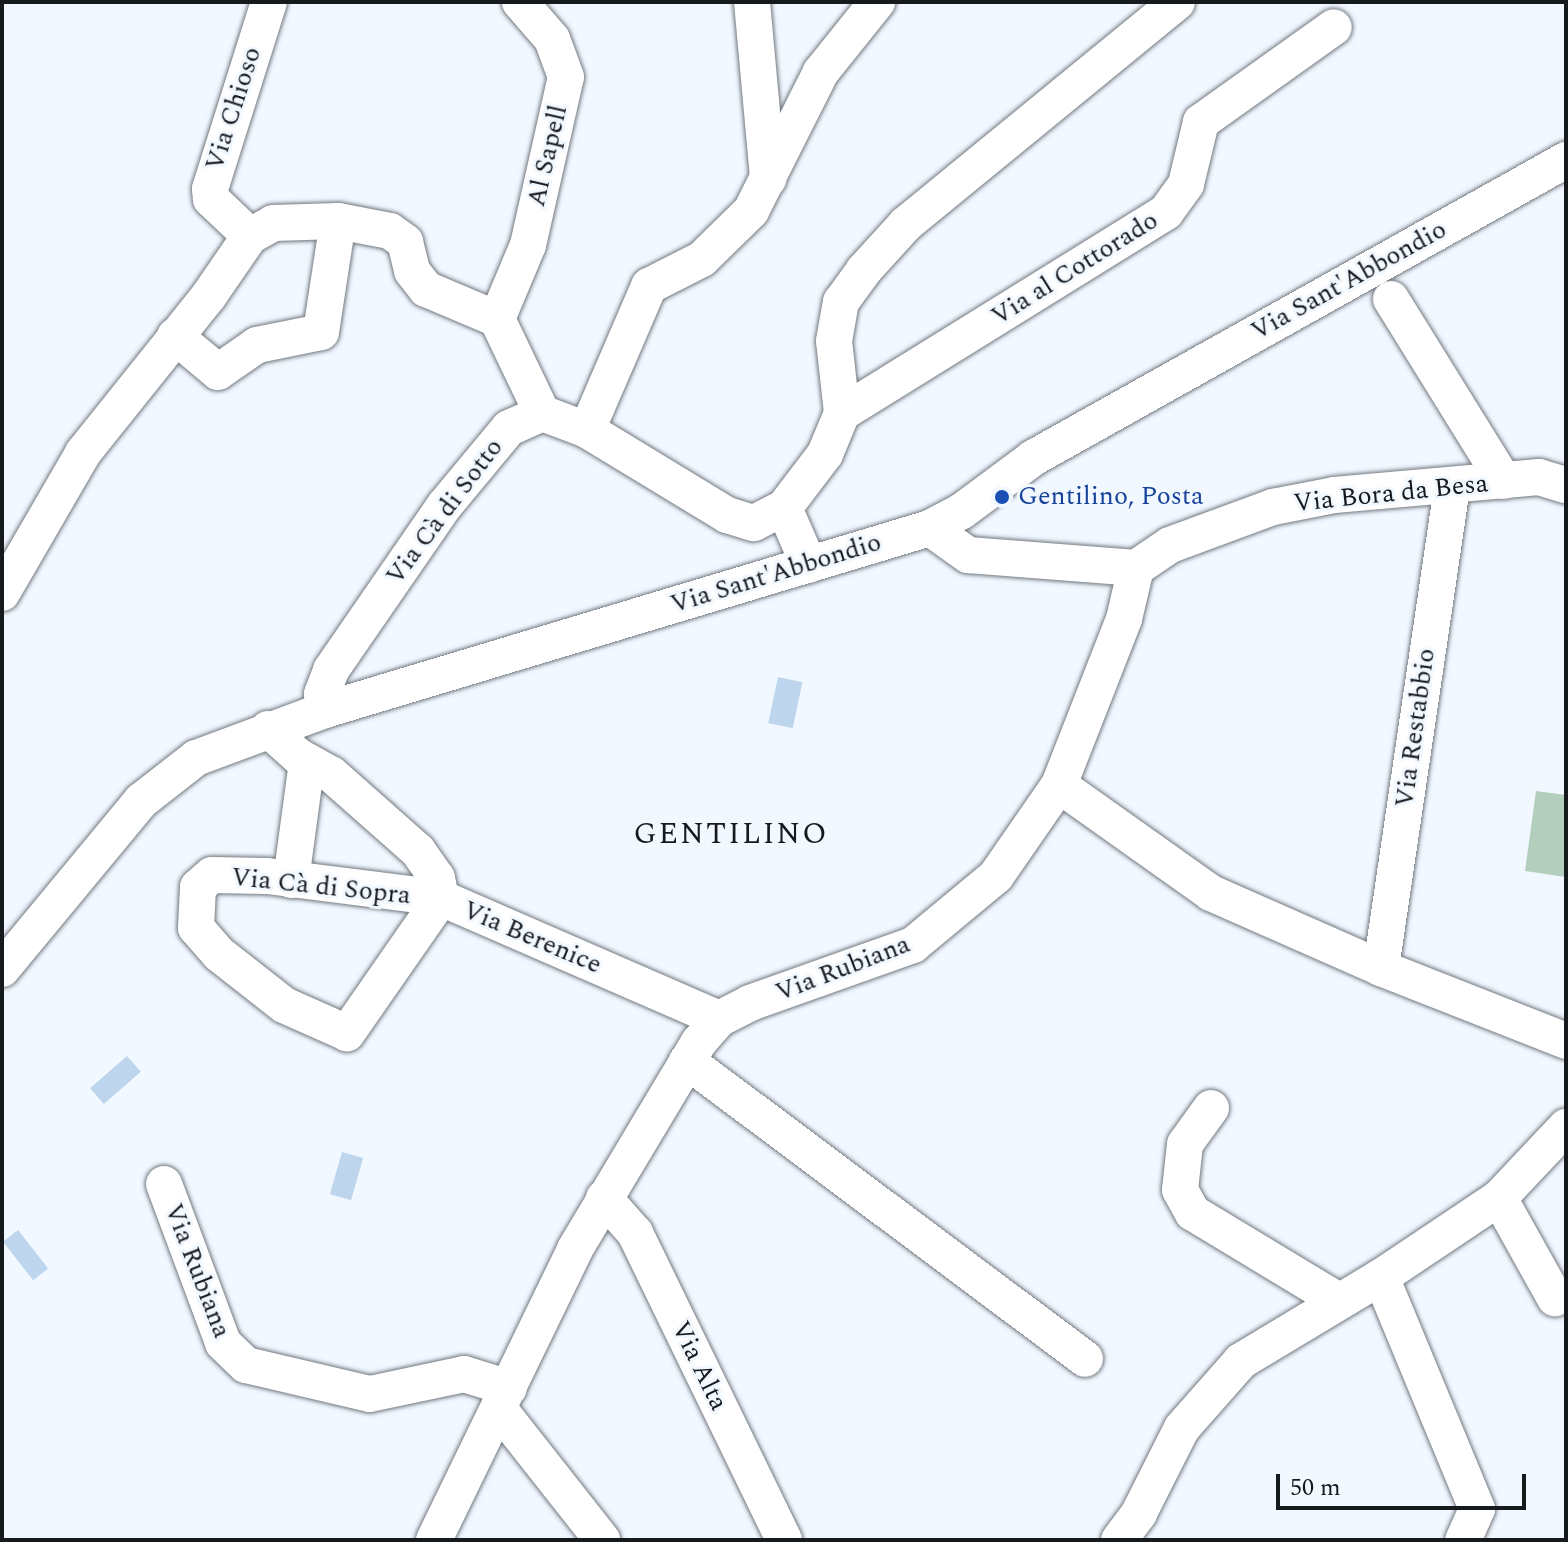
<!DOCTYPE html>
<meta charset="utf-8">
<style>
body{margin:0}
#map{position:relative;width:1568px;height:1542px;overflow:hidden;background:#f2f8ff;font-family:Spectral,serif}
div>[style]{position:absolute}
.green>*{inset:0;background:#b4cebe}
.water>*{inset:0;background:#bed6ed;transform-origin:0 0}
.roads{filter:drop-shadow(0 0 2px #727980) drop-shadow(0 0 2px #727980)}
.minor>*{height:36px;margin:-18px;padding:0 18px;transform-origin:18px;border-radius:18px;background:#fff}
.dots>*{width:22px;height:22px;translate:-50% -50%;box-sizing:border-box;border:4px solid #f2f8ff;border-radius:50%}
span{translate:-50% -50%;white-space:nowrap;text-align:center;line-height:1.15;-webkit-text-stroke:6px #f2f8ff;paint-order:stroke}
.street-label{font-size:26px;color:#171a1d}
.transit-label{font-size:26px;color:#164399}
.left{translate:0 -50%;text-align:left}
.quarter-label{font-size:30px;color:#171a1d;letter-spacing:2px}
.frame{position:absolute;inset:0;border:4px solid #171a1d;pointer-events:none}
.scale{position:absolute;left:1276px;top:1474px;width:250px;height:36px;box-sizing:border-box;border:4px solid #171a1d;border-top:0;padding-left:10px;font-size:24px;line-height:28px;white-space:nowrap;color:#171a1d;-webkit-text-stroke:6px #f2f8ff;paint-order:stroke}
</style>
<div id="map">
<div class="green">
<i style="clip-path:polygon(1536px 791px,1566px 795px,1566px 877px,1525px 871px)"></i>
</div>
<div class="water">
<i style="left:778px;top:677px;width:25px;height:47px;rotate:12deg"></i>
<i style="left:127px;top:1056px;width:21px;height:49px;rotate:49deg"></i>
<i style="left:342px;top:1152px;width:22px;height:44px;rotate:16deg"></i>
<i style="left:18px;top:1230px;width:49px;height:19px;rotate:52deg"></i>
</div>
<div class="roads">
<div class="minor">
<i style="left:752px;top:2px;width:178px;rotate:84.8deg"></i>
<i style="left:250px;top:236px;width:54px;rotate:-136.5deg"></i>
<i style="left:211px;top:199px;width:10px;rotate:-96deg"></i>
<i style="left:210px;top:189px;width:196px;rotate:-72.5deg"></i>
<i style="left:1391px;top:299px;width:214px;rotate:58.2deg"></i>
<i style="left:497px;top:319px;width:80px;rotate:-67.3deg"></i>
<i style="left:528px;top:245px;width:172px;rotate:-77.3deg"></i>
<i style="left:566px;top:77px;width:40px;rotate:-110.2deg"></i>
<i style="left:552px;top:39px;width:49px;rotate:-130.9deg"></i>
<i style="left:175px;top:336px;width:56px;rotate:39.9deg"></i>
<i style="left:218px;top:372px;width:47px;rotate:-34.7deg"></i>
<i style="left:257px;top:345px;width:65px;rotate:-11.5deg"></i>
<i style="left:321px;top:332px;width:112px;rotate:-81.3deg"></i>
<i style="left:842px;top:413px;width:381px;rotate:-31.8deg"></i>
<i style="left:1166px;top:212px;width:34px;rotate:-54deg"></i>
<i style="left:1186px;top:184px;width:64px;rotate:-76.4deg"></i>
<i style="left:1201px;top:122px;width:163px;rotate:-35.5deg"></i>
<i style="left:587px;top:430px;width:157px;rotate:-66.7deg"></i>
<i style="left:649px;top:286px;width:59px;rotate:-27deg"></i>
<i style="left:702px;top:259px;width:69px;rotate:-44.4deg"></i>
<i style="left:751px;top:211px;width:156px;rotate:-63.3deg"></i>
<i style="left:821px;top:72px;width:90px;rotate:-51.3deg"></i>
<i style="left:784px;top:508px;width:68px;rotate:-52.8deg"></i>
<i style="left:825px;top:454px;width:44px;rotate:-67.5deg"></i>
<i style="left:842px;top:413px;width:72px;rotate:-96.3deg"></i>
<i style="left:834px;top:341px;width:40px;rotate:-80deg"></i>
<i style="left:841px;top:302px;width:39px;rotate:-54deg"></i>
<i style="left:864px;top:270px;width:62px;rotate:-47.6deg"></i>
<i style="left:906px;top:224px;width:350px;rotate:-39.3deg"></i>
<i style="left:930px;top:528px;width:47px;rotate:35.4deg"></i>
<i style="left:968px;top:555px;width:169px;rotate:4.4deg"></i>
<i style="left:1136px;top:568px;width:41px;rotate:-34.1deg"></i>
<i style="left:1170px;top:545px;width:110px;rotate:-20.3deg"></i>
<i style="left:1273px;top:507px;width:62px;rotate:-11.1deg"></i>
<i style="left:1334px;top:495px;width:206px;rotate:-5deg"></i>
<i style="left:1539px;top:477px;width:28px;rotate:17deg"></i>
<i style="left:2px;top:593px;width:162px;rotate:-59.9deg"></i>
<i style="left:83px;top:453px;width:200px;rotate:-51.3deg"></i>
<i style="left:208px;top:297px;width:74px;rotate:-55.5deg"></i>
<i style="left:250px;top:236px;width:26px;rotate:-29deg"></i>
<i style="left:273px;top:223px;width:65px;rotate:-1.8deg"></i>
<i style="left:338px;top:221px;width:53px;rotate:10.9deg"></i>
<i style="left:390px;top:231px;width:19px;rotate:36deg"></i>
<i style="left:405px;top:242px;width:30px;rotate:76deg"></i>
<i style="left:412px;top:271px;width:23px;rotate:52deg"></i>
<i style="left:426px;top:289px;width:77px;rotate:22.9deg"></i>
<i style="left:497px;top:319px;width:104px;rotate:64.4deg"></i>
<i style="left:325px;top:710px;width:16px;rotate:-101deg"></i>
<i style="left:322px;top:694px;width:26px;rotate:-69deg"></i>
<i style="left:331px;top:670px;width:201px;rotate:-55.4deg"></i>
<i style="left:445px;top:505px;width:100px;rotate:-50.3deg"></i>
<i style="left:509px;top:428px;width:36px;rotate:-24deg"></i>
<i style="left:542px;top:413px;width:48px;rotate:20.7deg"></i>
<i style="left:587px;top:430px;width:164px;rotate:31.3deg"></i>
<i style="left:727px;top:515px;width:28px;rotate:17deg"></i>
<i style="left:754px;top:523px;width:34px;rotate:-27deg"></i>
<i style="left:784px;top:508px;width:62px;rotate:66.3deg"></i>
<i style="left:268px;top:729px;width:40px;rotate:42deg"></i>
<i style="left:298px;top:756px;width:38px;rotate:29deg"></i>
<i style="left:331px;top:774px;width:116px;rotate:41.5deg"></i>
<i style="left:418px;top:851px;width:33px;rotate:55deg"></i>
<i style="left:437px;top:878px;width:20px;rotate:79deg"></i>
<i style="left:1059px;top:785px;width:186px;rotate:35.4deg"></i>
<i style="left:1211px;top:893px;width:186px;rotate:23.8deg"></i>
<i style="left:1381px;top:968px;width:199px;rotate:21.5deg"></i>
<i style="left:291px;top:880px;width:119px;rotate:-82.3deg"></i>
<i style="left:441px;top:898px;width:165px;rotate:124.8deg"></i>
<i style="left:347px;top:1033px;width:69px;rotate:-156deg"></i>
<i style="left:284px;top:1005px;width:83px;rotate:-141.9deg"></i>
<i style="left:219px;top:954px;width:35px;rotate:-131deg"></i>
<i style="left:196px;top:928px;width:41px;rotate:-87.2deg"></i>
<i style="left:198px;top:887px;width:18px;rotate:-41deg"></i>
<i style="left:212px;top:875px;width:55px;rotate:1deg"></i>
<i style="left:267px;top:876px;width:175px;rotate:7.2deg"></i>
<i style="left:441px;top:898px;width:303px;rotate:23.5deg"></i>
<i style="left:1381px;top:968px;width:486px;rotate:-81.6deg"></i>
<i style="left:2px;top:969px;width:218px;rotate:-50.4deg"></i>
<i style="left:141px;top:801px;width:70px;rotate:-38deg"></i>
<i style="left:196px;top:758px;width:138px;rotate:-20.4deg"></i>
<i style="left:325px;top:710px;width:632px;rotate:-16.74deg"></i>
<i style="left:930px;top:528px;width:36px;rotate:-28deg"></i>
<i style="left:962px;top:511px;width:89px;rotate:-36.7deg"></i>
<i style="left:1033px;top:458px;width:611px;rotate:-29.21deg"></i>
<i style="left:687px;top:1061px;width:497px;rotate:36.8deg"></i>
<i style="left:1211px;top:1108px;width:44px;rotate:125.8deg"></i>
<i style="left:1185px;top:1144px;width:46px;rotate:96.2deg"></i>
<i style="left:1180px;top:1190px;width:26px;rotate:61deg"></i>
<i style="left:1193px;top:1213px;width:170px;rotate:31.1deg"></i>
<i style="left:164px;top:1184px;width:170px;rotate:69.6deg"></i>
<i style="left:223px;top:1343px;width:32px;rotate:44deg"></i>
<i style="left:246px;top:1365px;width:127px;rotate:13.2deg"></i>
<i style="left:370px;top:1394px;width:96px;rotate:-12deg"></i>
<i style="left:464px;top:1374px;width:47px;rotate:17.3deg"></i>
<i style="left:604px;top:1198px;width:47px;rotate:48.5deg"></i>
<i style="left:635px;top:1233px;width:341px;rotate:64.1deg"></i>
<i style="left:1499px;top:1198px;width:115px;rotate:60.8deg"></i>
<i style="left:1381px;top:1277px;width:251px;rotate:67.5deg"></i>
<i style="left:1477px;top:1509px;width:34px;rotate:114deg"></i>
<i style="left:499px;top:1409px;width:167px;rotate:51.8deg"></i>
<i style="left:434px;top:1540px;width:323px;rotate:-64.1deg"></i>
<i style="left:575px;top:1249px;width:241px;rotate:-59.1deg"></i>
<i style="left:699px;top:1042px;width:30px;rotate:-49deg"></i>
<i style="left:719px;top:1019px;width:35px;rotate:-27deg"></i>
<i style="left:750px;top:1003px;width:173px;rotate:-19.6deg"></i>
<i style="left:913px;top:945px;width:108px;rotate:-39.7deg"></i>
<i style="left:996px;top:876px;width:111px;rotate:-55.3deg"></i>
<i style="left:1059px;top:785px;width:178px;rotate:-68.6deg"></i>
<i style="left:1124px;top:619px;width:52px;rotate:-76.8deg"></i>
<i style="left:1119px;top:1540px;width:34px;rotate:-53deg"></i>
<i style="left:1139px;top:1513px;width:95px;rotate:-63.2deg"></i>
<i style="left:1182px;top:1428px;width:89px;rotate:-48.6deg"></i>
<i style="left:1241px;top:1361px;width:163px;rotate:-31deg"></i>
<i style="left:1381px;top:1277px;width:142px;rotate:-33.8deg"></i>
<i style="left:1499px;top:1198px;width:98px;rotate:-46.7deg"></i>
</div>
</div>
<div class="dots">
<i style="left:1002px;top:497px;background:#1a4fb4"></i>
</div>
<div class="street-label">
<span style="left:234px;top:109px;rotate:-72deg">Via Chioso</span>
<span style="left:548px;top:156px;rotate:-77deg">Al Sapell</span>
<span style="left:1075px;top:269px;rotate:-32deg">Via al Cottorado</span>
<span style="left:1349px;top:281px;rotate:-29deg">Via Sant'Abbondio</span>
<span style="left:1391px;top:494px;rotate:-6deg">Via Bora da Besa</span>
<span style="left:445px;top:512px;rotate:-53deg">Via Cà di Sotto</span>
<span style="left:776px;top:574px;rotate:-17deg">Via Sant'Abbondio</span>
<span style="left:1416px;top:728px;rotate:-82deg">Via Restabbio</span>
<span style="left:321px;top:887px;rotate:6deg">Via Cà di Sopra</span>
<span style="left:532px;top:938px;rotate:23deg">Via Berenice</span>
<span style="left:843px;top:969px;rotate:-21deg">Via Rubiana</span>
<span style="left:197px;top:1271px;rotate:69deg">Via Rubiana</span>
<span style="left:699px;top:1366px;rotate:64deg">Via Alta</span>
</div>
<div class="transit-label">
<span class="left" style="left:1018px;top:497px">Gentilino, Posta</span>
</div>
<div class="quarter-label">
<span style="left:731px;top:834px">GENTILINO</span>
</div>
<div class="frame"></div>
<div class="scale">50 m</div>
</div>
